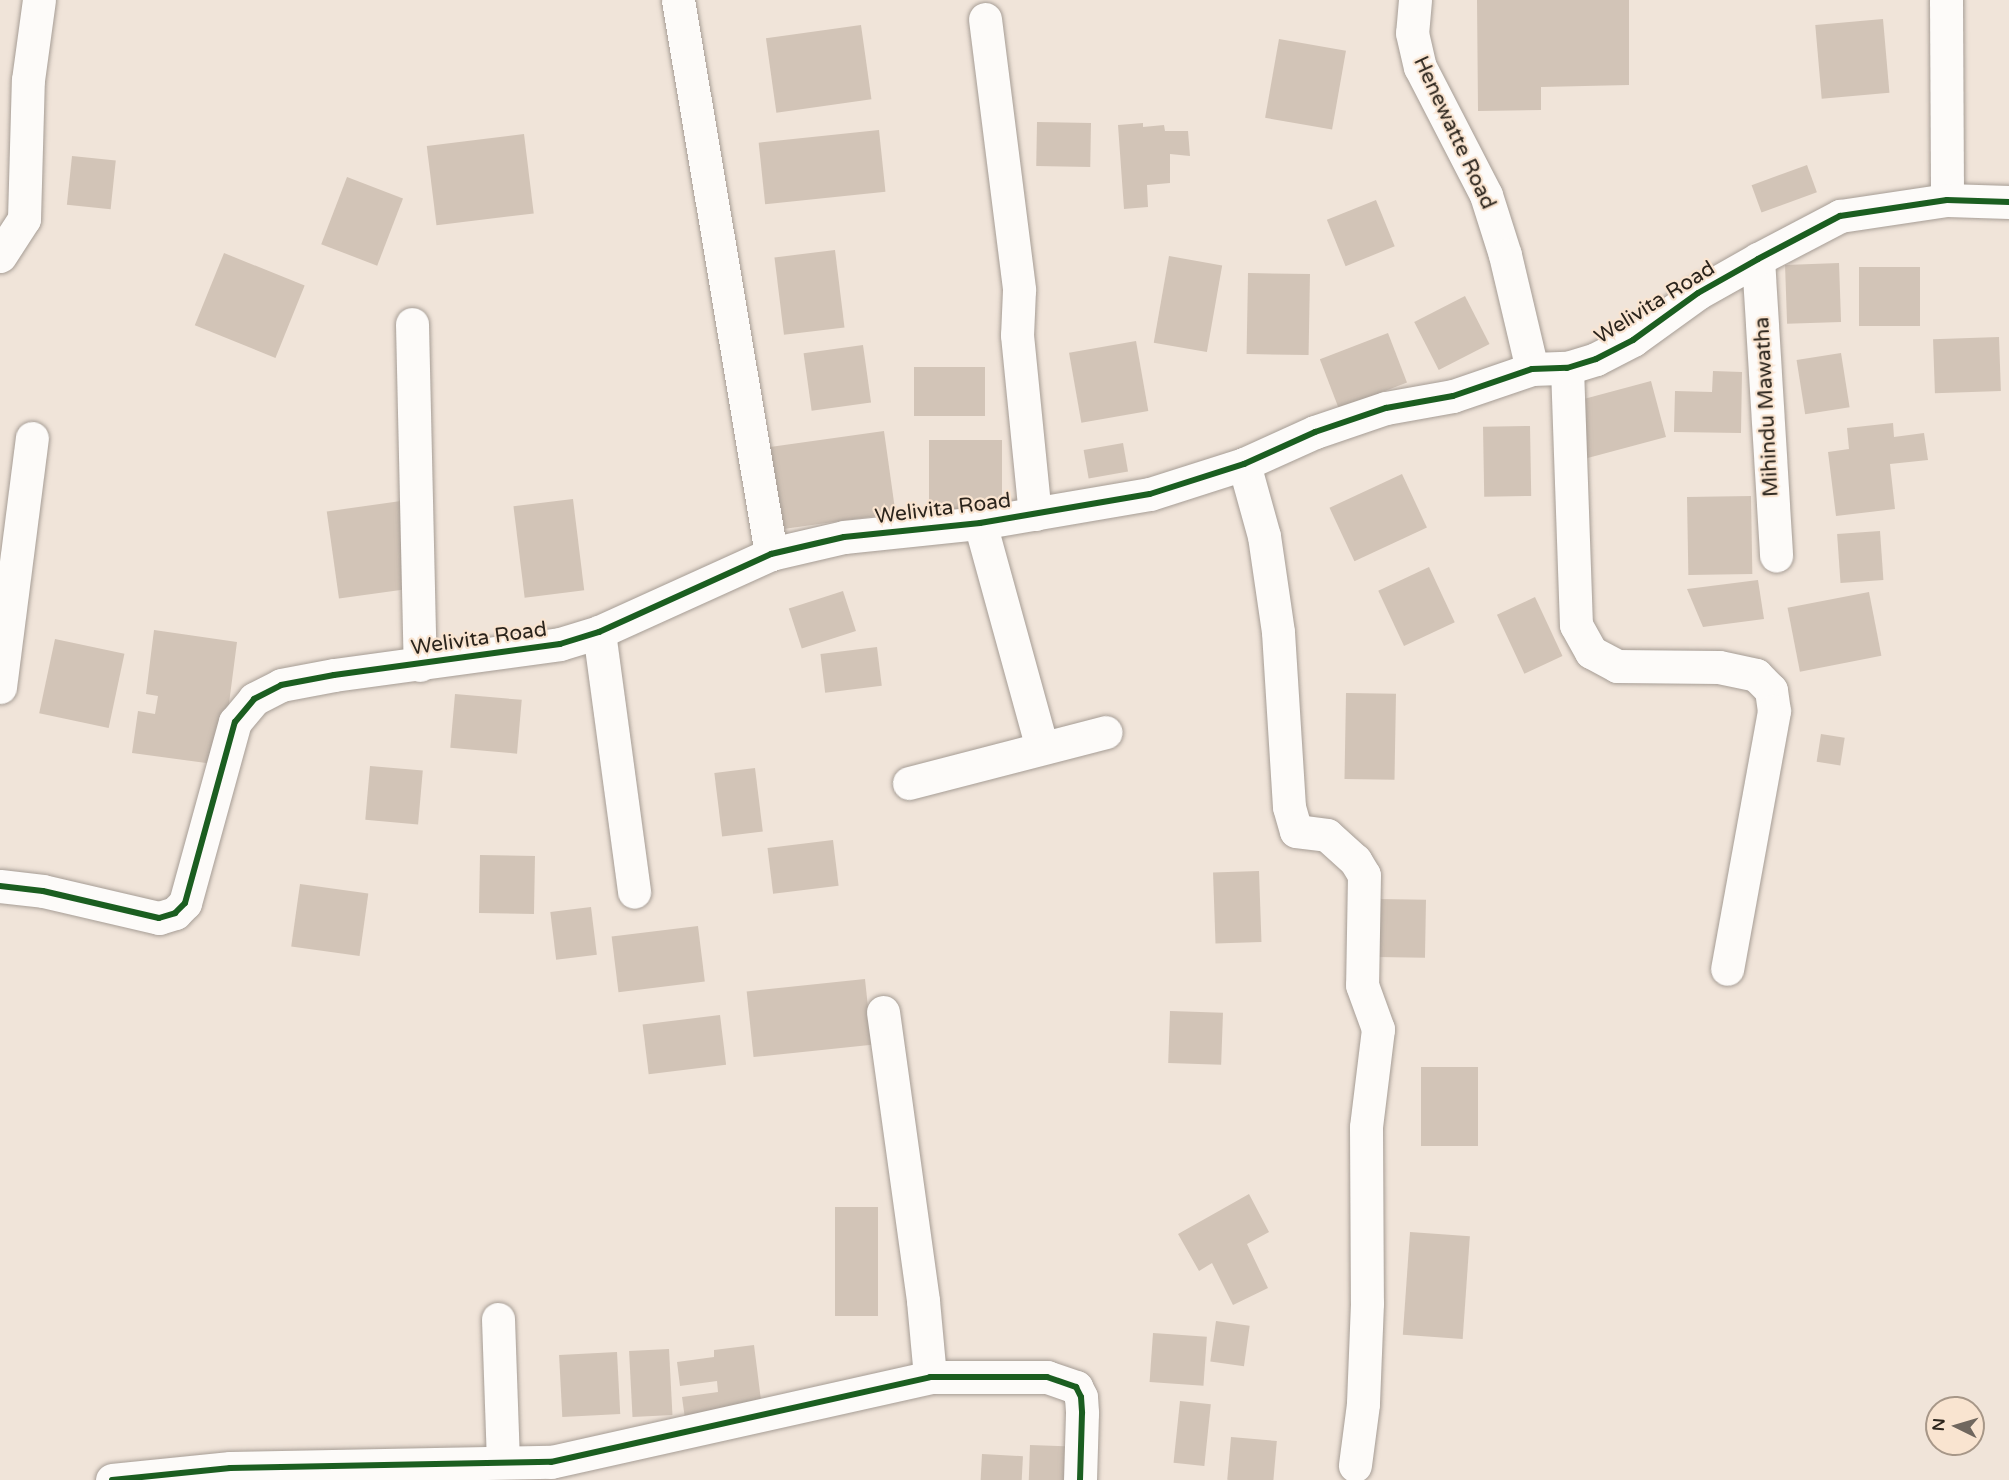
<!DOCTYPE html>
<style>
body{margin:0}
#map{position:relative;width:2009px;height:1480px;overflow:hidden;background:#f0e4d9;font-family:"Varela Round",sans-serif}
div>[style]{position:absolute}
.building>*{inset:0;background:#d2c4b7;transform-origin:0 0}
.roads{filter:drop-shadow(0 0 2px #a69d95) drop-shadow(0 0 2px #a69d95)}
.minor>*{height:33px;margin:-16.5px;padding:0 16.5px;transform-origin:16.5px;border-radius:16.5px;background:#fdfbf9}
.cycleway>*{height:6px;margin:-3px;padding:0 3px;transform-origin:3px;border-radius:3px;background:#1b5e20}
span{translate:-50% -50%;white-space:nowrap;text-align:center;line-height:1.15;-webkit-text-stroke:4.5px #f9e4d0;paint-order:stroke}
.street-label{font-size:21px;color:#2b241c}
.north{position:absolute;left:1925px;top:1396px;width:60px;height:60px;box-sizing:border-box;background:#f9e4d0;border:2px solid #a79788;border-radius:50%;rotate:275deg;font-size:16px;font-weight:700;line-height:24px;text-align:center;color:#2b241c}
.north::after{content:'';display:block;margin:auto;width:21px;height:27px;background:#70675e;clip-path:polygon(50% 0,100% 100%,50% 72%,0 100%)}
</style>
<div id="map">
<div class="building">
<i style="clip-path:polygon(1477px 0,1629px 0,1629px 85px,1541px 87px,1541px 110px,1478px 111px)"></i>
<i style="left:1883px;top:19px;width:74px;height:68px;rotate:85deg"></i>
<i style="left:861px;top:25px;width:75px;height:96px;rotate:82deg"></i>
<i style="left:1279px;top:39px;width:68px;height:80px;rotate:10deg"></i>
<i style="left:1037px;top:122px;width:54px;height:44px;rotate:1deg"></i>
<i style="clip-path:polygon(1143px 123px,1143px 127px,1164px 125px,1165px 131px,1188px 131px,1190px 156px,1170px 154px,1170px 183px,1147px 185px,1148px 207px,1124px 209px,1118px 125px)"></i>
<i style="left:879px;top:130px;width:62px;height:121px;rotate:84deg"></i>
<i style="left:524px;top:134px;width:80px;height:98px;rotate:83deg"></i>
<i style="left:72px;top:156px;width:44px;height:49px;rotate:6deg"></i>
<i style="left:1807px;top:165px;width:29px;height:59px;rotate:70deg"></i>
<i style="left:347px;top:177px;width:60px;height:72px;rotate:21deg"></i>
<i style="left:1376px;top:200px;width:50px;height:53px;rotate:68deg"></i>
<i style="left:835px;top:250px;width:78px;height:61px;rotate:83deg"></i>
<i style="left:224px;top:253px;width:87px;height:78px;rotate:22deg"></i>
<i style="left:1169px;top:256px;width:54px;height:88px;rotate:10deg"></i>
<i style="left:1839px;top:263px;width:59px;height:54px;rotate:88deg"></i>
<i style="left:1859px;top:267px;width:61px;height:59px"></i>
<i style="left:1248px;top:273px;width:62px;height:81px;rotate:1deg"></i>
<i style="left:1465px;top:296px;width:54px;height:57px;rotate:63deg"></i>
<i style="left:1388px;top:333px;width:53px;height:73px;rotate:69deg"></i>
<i style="left:1999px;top:337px;width:54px;height:66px;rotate:88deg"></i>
<i style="left:1136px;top:341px;width:71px;height:68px;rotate:80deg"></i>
<i style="left:863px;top:345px;width:58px;height:60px;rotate:82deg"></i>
<i style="left:1841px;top:353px;width:55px;height:45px;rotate:81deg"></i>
<i style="left:914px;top:367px;width:71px;height:49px"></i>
<i style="clip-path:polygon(1713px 371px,1742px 372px,1741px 433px,1674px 432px,1675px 391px,1712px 392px)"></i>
<i style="left:1651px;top:381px;width:58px;height:84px;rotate:75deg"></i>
<i style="clip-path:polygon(1893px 423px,1894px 437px,1924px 433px,1928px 460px,1890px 464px,1895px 509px,1836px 516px,1828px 452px,1849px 449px,1847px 428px)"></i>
<i style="left:1530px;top:426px;width:70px;height:47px;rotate:89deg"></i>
<i style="left:884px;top:431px;width:83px;height:115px;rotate:82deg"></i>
<i style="left:929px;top:440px;width:73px;height:74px"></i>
<i style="left:1123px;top:443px;width:29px;height:40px;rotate:80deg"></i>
<i style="left:1402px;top:474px;width:59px;height:80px;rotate:65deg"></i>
<i style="left:1751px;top:496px;width:78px;height:64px;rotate:89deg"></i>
<i style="left:573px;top:499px;width:92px;height:60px;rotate:83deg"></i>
<i style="left:401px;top:501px;width:88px;height:75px;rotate:82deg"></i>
<i style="left:1880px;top:531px;width:49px;height:43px;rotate:86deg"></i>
<i style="left:1429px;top:567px;width:61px;height:56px;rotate:65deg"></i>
<i style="clip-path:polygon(1758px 580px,1764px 619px,1703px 627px,1687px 589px)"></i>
<i style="left:843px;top:591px;width:42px;height:57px;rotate:72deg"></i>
<i style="left:1869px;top:592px;width:65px;height:83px;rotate:79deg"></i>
<i style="left:1535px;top:597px;width:65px;height:42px;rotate:65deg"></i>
<i style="clip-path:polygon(154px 630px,237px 642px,221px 765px,132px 753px,138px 711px,155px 714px,158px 696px,146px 694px)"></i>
<i style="left:55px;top:639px;width:71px;height:76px;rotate:12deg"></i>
<i style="left:877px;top:647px;width:39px;height:57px;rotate:83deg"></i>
<i style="left:1346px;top:693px;width:50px;height:86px;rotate:1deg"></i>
<i style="left:455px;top:694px;width:67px;height:54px;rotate:5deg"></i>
<i style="left:1821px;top:734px;width:24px;height:28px;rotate:9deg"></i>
<i style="left:370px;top:766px;width:53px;height:54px;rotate:5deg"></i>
<i style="left:755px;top:768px;width:64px;height:41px;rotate:83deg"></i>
<i style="left:833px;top:840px;width:46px;height:66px;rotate:83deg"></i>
<i style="left:480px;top:855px;width:55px;height:58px;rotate:1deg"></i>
<i style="left:1259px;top:871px;width:71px;height:46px;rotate:88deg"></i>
<i style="left:300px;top:884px;width:69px;height:63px;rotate:8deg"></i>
<i style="left:1378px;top:899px;width:48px;height:58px;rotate:1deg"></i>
<i style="left:591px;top:907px;width:48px;height:41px;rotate:83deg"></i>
<i style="left:698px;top:926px;width:56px;height:87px;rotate:83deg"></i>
<i style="left:865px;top:979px;width:66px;height:119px;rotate:84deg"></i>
<i style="left:1170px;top:1011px;width:53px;height:52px;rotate:2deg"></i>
<i style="left:720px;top:1015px;width:50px;height:78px;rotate:83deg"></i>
<i style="left:1421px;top:1067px;width:57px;height:79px"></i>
<i style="clip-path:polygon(1249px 1194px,1269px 1232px,1247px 1244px,1268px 1288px,1233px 1305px,1212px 1263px,1199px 1271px,1178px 1234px)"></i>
<i style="left:835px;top:1207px;width:43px;height:109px"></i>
<i style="left:1410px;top:1232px;width:60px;height:103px;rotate:4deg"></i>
<i style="left:1216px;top:1321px;width:34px;height:41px;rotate:8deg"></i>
<i style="left:1153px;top:1333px;width:54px;height:49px;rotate:4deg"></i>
<i style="clip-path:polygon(754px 1345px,763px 1416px,686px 1426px,682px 1397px,718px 1392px,717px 1381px,680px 1386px,677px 1362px,714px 1357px,714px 1350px)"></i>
<i style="left:669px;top:1349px;width:66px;height:40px;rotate:87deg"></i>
<i style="left:617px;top:1352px;width:62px;height:58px;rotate:87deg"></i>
<i style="left:1180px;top:1401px;width:31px;height:62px;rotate:6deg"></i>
<i style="left:1231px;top:1437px;width:46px;height:43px;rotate:5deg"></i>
<i style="left:1030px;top:1445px;width:35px;height:35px;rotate:2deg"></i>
<i style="left:982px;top:1454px;width:41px;height:26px;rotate:3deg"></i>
</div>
<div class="roads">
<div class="minor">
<i style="left:678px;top:0;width:562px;rotate:80.47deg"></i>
<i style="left:1415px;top:0;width:33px;rotate:95deg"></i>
<i style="left:1412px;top:33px;width:35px;rotate:77deg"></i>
<i style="left:1420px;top:67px;width:144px;rotate:62.7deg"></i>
<i style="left:1486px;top:195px;width:63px;rotate:72.4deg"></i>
<i style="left:1505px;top:255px;width:117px;rotate:76.7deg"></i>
<i style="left:1946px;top:0;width:200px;rotate:89.7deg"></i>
<i style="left:985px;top:19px;width:273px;rotate:82.8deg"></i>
<i style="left:1019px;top:290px;width:45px;rotate:92.5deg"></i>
<i style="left:1017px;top:335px;width:180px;rotate:84.3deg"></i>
<i style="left:0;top:256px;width:44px;rotate:-57deg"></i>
<i style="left:24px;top:219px;width:139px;rotate:-88.4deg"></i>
<i style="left:28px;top:80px;width:81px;rotate:-82.2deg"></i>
<i style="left:1758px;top:259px;width:297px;rotate:86.5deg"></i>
<i style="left:412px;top:324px;width:341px;rotate:88.7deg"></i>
<i style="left:1567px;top:368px;width:257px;rotate:88deg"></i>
<i style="left:1576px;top:625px;width:31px;rotate:61deg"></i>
<i style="left:1591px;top:652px;width:30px;rotate:28deg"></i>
<i style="left:1617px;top:666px;width:102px;rotate:0.6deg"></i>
<i style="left:1719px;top:667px;width:38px;rotate:12deg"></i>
<i style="left:1756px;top:675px;width:21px;rotate:45deg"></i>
<i style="left:1771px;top:690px;width:21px;rotate:82deg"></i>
<i style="left:1774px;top:711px;width:262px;rotate:100.3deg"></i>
<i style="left:1244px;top:464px;width:75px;rotate:74.5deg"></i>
<i style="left:1264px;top:536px;width:97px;rotate:81.7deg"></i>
<i style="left:1278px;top:632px;width:175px;rotate:86.4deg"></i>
<i style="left:1289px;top:807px;width:25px;rotate:74deg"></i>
<i style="left:1296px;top:831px;width:31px;rotate:7deg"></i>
<i style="left:1327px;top:835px;width:38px;rotate:42deg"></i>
<i style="left:1355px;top:860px;width:17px;rotate:59deg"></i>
<i style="left:1364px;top:875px;width:110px;rotate:91deg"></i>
<i style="left:1362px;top:985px;width:47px;rotate:70deg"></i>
<i style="left:1378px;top:1029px;width:99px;rotate:97deg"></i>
<i style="left:1366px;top:1127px;width:176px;rotate:89.7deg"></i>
<i style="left:1367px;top:1303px;width:101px;rotate:92.3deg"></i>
<i style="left:1363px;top:1404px;width:62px;rotate:97.5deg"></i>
<i style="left:980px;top:523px;width:233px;rotate:74.6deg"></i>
<i style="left:599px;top:632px;width:262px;rotate:82.3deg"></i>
<i style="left:0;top:687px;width:251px;rotate:-82.7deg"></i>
<i style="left:909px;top:783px;width:203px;rotate:-14.5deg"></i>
<i style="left:0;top:886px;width:43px;rotate:6.6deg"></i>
<i style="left:43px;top:891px;width:119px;rotate:13.1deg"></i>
<i style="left:159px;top:918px;width:17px;rotate:-17deg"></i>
<i style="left:175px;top:913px;width:14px;rotate:-45deg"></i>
<i style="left:185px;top:903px;width:188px;rotate:-74.6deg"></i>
<i style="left:235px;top:722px;width:30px;rotate:-50deg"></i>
<i style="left:254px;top:699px;width:30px;rotate:-27deg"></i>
<i style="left:281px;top:685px;width:54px;rotate:-10.7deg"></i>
<i style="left:334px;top:675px;width:228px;rotate:-7.8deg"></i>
<i style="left:560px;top:644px;width:41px;rotate:-17.1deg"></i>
<i style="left:599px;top:632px;width:189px;rotate:-24.4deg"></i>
<i style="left:771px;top:554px;width:75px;rotate:-13.1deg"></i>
<i style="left:844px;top:537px;width:137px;rotate:-5.9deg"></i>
<i style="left:980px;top:523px;width:172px;rotate:-9.7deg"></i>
<i style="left:1150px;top:494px;width:99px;rotate:-17.7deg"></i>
<i style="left:1244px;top:464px;width:78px;rotate:-24.3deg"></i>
<i style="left:1315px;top:432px;width:75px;rotate:-18.7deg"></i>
<i style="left:1386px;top:408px;width:68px;rotate:-10.2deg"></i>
<i style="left:1453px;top:396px;width:83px;rotate:-18.9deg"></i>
<i style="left:1532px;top:369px;width:35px;rotate:-2deg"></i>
<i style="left:1567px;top:368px;width:30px;rotate:-17deg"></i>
<i style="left:1596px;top:359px;width:42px;rotate:-27.2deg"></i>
<i style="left:1633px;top:340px;width:80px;rotate:-35.9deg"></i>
<i style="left:1698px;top:293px;width:69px;rotate:-29.5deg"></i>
<i style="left:1758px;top:259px;width:93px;rotate:-27.7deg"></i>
<i style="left:1840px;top:216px;width:108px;rotate:-8.5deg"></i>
<i style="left:1947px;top:200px;width:62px;rotate:1.8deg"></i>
<i style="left:883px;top:1012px;width:292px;rotate:82.1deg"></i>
<i style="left:923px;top:1301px;width:76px;rotate:84.7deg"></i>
<i style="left:498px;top:1319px;width:143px;rotate:88deg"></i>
<i style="left:112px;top:1480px;width:119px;rotate:-5.8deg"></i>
<i style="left:230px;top:1468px;width:321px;rotate:-1.1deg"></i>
<i style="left:551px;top:1462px;width:388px;rotate:-12.6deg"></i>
<i style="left:930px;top:1377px;width:117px"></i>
<i style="left:1047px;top:1377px;width:31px;rotate:19deg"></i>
<i style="left:1076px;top:1387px;width:11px;rotate:63deg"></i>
<i style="left:1081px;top:1397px;width:16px;rotate:86deg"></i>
<i style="left:1082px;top:1413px;width:67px;rotate:91.7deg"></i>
</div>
</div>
<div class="cycleway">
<i style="left:0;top:886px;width:43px;rotate:6.6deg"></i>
<i style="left:43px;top:891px;width:119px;rotate:13.1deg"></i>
<i style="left:159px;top:918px;width:17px;rotate:-17deg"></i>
<i style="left:175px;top:913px;width:14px;rotate:-45deg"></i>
<i style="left:185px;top:903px;width:188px;rotate:-74.6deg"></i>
<i style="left:235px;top:722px;width:30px;rotate:-50deg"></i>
<i style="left:254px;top:699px;width:30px;rotate:-27deg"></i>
<i style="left:281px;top:685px;width:54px;rotate:-10.7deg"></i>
<i style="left:334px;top:675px;width:228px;rotate:-7.8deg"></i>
<i style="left:560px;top:644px;width:41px;rotate:-17.1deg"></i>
<i style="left:599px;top:632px;width:189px;rotate:-24.4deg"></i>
<i style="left:771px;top:554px;width:75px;rotate:-13.1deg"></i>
<i style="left:844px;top:537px;width:137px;rotate:-5.9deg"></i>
<i style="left:980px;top:523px;width:172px;rotate:-9.7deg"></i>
<i style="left:1150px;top:494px;width:99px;rotate:-17.7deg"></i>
<i style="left:1244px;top:464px;width:78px;rotate:-24.3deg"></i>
<i style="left:1315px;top:432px;width:75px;rotate:-18.7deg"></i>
<i style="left:1386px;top:408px;width:68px;rotate:-10.2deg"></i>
<i style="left:1453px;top:396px;width:83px;rotate:-18.9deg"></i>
<i style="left:1532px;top:369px;width:35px;rotate:-2deg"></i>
<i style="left:1567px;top:368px;width:30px;rotate:-17deg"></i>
<i style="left:1596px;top:359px;width:42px;rotate:-27.2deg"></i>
<i style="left:1633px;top:340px;width:80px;rotate:-35.9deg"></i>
<i style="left:1698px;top:293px;width:69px;rotate:-29.5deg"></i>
<i style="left:1758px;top:259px;width:93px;rotate:-27.7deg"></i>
<i style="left:1840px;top:216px;width:108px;rotate:-8.5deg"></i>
<i style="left:1947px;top:200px;width:62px;rotate:1.8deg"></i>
<i style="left:112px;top:1480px;width:119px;rotate:-5.8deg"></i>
<i style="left:230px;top:1468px;width:321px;rotate:-1.1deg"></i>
<i style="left:551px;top:1462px;width:388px;rotate:-12.6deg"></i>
<i style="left:930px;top:1377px;width:117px"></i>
<i style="left:1047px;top:1377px;width:31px;rotate:19deg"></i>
<i style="left:1076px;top:1387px;width:11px;rotate:63deg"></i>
<i style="left:1081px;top:1397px;width:16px;rotate:86deg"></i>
<i style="left:1082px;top:1413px;width:67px;rotate:91.7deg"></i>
</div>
<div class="street-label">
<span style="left:1454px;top:133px;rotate:65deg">Henewatte Road</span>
<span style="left:1655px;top:303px;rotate:-32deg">Welivita Road</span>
<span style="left:1767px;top:407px;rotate:-93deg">Mihindu Mawatha</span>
<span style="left:943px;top:509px;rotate:-7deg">Welivita Road</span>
<span style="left:479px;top:639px;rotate:-8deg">Welivita Road</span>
</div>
<div class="north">N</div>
</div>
